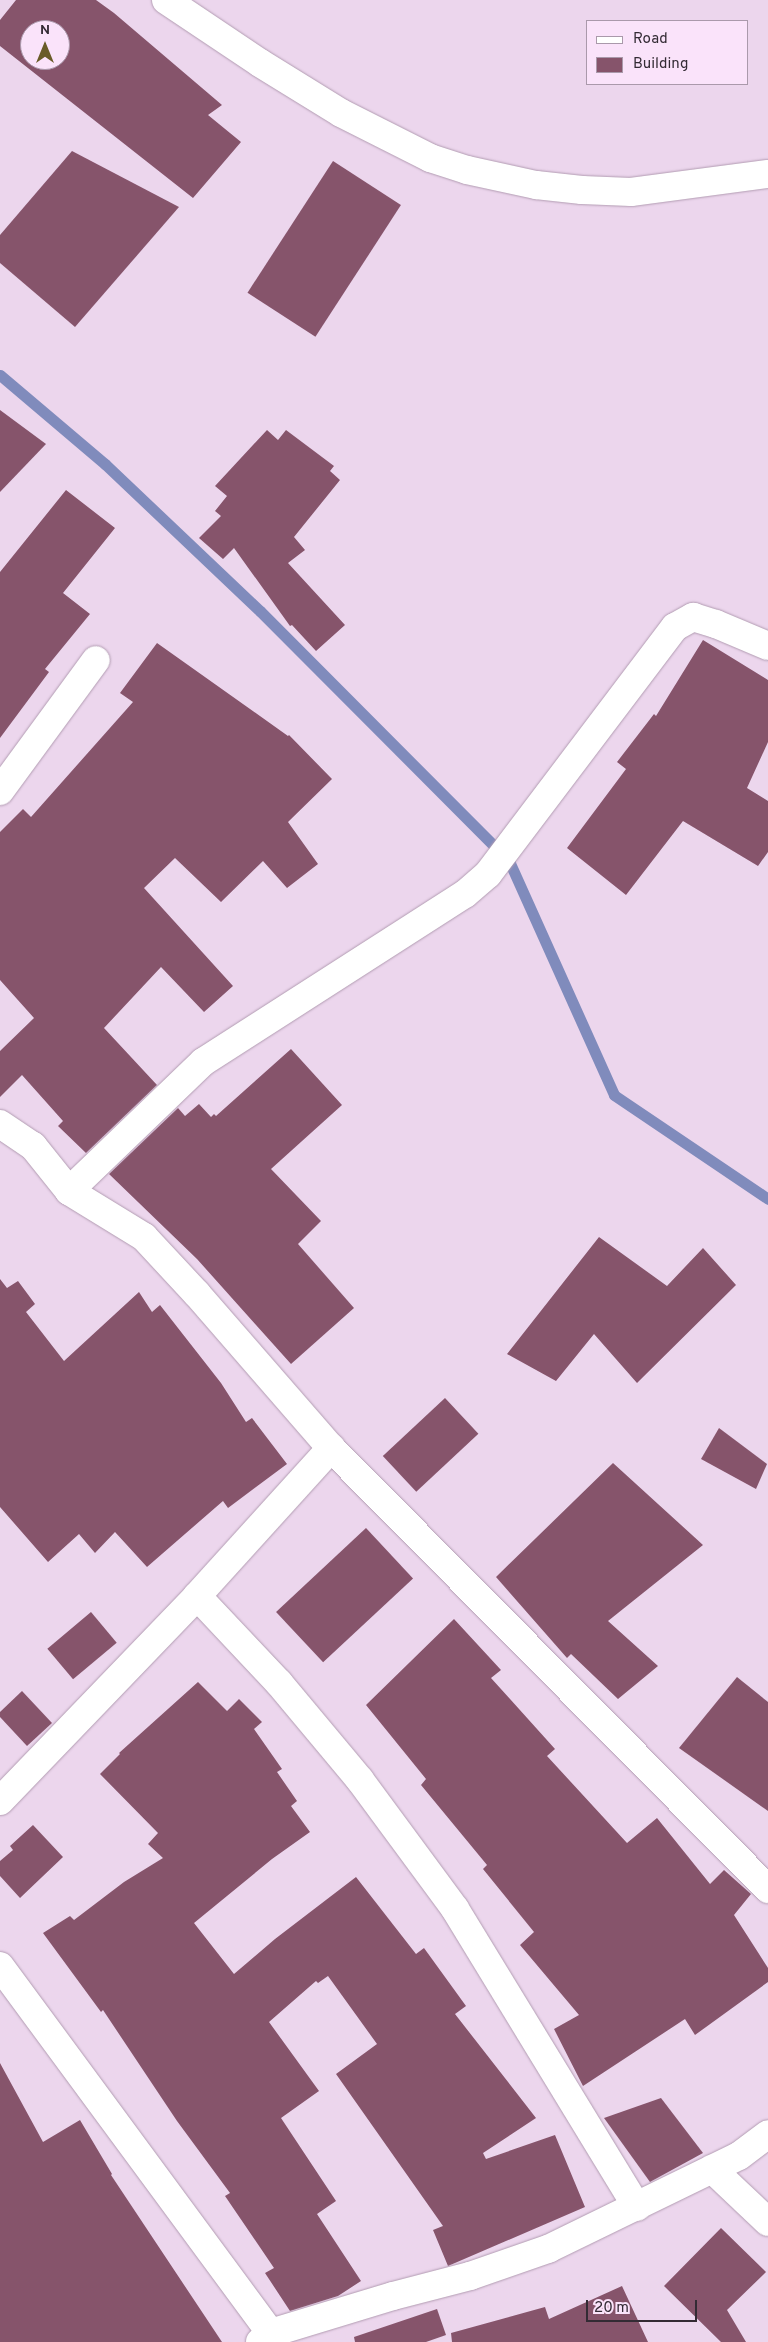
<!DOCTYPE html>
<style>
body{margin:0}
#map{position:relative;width:768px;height:2342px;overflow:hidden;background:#ecd6ed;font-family:Overpass,sans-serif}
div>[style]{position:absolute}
.stream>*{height:11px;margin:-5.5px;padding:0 5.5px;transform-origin:5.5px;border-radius:5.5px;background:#808bbc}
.building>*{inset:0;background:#86546b;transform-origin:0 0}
.roads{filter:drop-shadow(0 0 1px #b29cb2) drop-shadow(0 0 1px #b29cb2)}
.street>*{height:28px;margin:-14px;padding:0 14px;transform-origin:14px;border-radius:14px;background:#fff}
span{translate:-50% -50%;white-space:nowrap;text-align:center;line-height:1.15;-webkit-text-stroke:5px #fae3fa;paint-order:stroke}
.legend{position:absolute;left:586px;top:20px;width:162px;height:65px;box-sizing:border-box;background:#fae3fa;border:1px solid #aa99ab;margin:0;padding:6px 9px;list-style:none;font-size:15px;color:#332b34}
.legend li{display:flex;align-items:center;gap:10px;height:25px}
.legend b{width:25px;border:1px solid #aa99ab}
.north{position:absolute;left:20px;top:20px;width:50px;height:50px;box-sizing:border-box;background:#fae3fa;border:1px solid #aa99ab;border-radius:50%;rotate:0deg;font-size:14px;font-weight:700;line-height:20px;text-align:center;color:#332b34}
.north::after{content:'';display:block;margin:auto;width:18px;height:22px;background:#695b28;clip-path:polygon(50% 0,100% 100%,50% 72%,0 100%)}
.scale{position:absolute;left:586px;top:2300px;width:111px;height:22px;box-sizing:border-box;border:2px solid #332b34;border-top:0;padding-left:6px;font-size:15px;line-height:18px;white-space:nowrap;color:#332b34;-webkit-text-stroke:4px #fae3fa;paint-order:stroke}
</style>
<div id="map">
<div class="stream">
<i style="left:0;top:375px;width:138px;rotate:40.3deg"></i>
<i style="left:105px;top:464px;width:214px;rotate:43.5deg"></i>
<i style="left:260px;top:611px;width:353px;rotate:45.1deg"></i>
<i style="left:509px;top:861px;width:256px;rotate:65.8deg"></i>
<i style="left:614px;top:1095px;width:186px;rotate:34deg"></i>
</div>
<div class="building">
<i style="clip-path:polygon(evenodd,16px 0,96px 0,114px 13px,222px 105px,208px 115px,241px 142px,193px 198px,0 46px,0 20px,16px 0,30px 30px,60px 30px,60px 60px,30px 60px,30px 30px)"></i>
<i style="clip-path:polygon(72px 151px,179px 207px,75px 327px,0 263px,0 235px)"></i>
<i style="left:333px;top:161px;width:81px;height:157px;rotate:33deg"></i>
<i style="clip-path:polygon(0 410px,46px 444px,0 492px)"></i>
<i style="clip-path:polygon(267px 430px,278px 440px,286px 430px,334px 466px,330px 471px,340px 480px,294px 537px,305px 550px,288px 563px,345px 625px,316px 651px,292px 625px,290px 626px,234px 548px,223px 559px,199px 538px,221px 516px,215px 511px,227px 496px,215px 486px)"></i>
<i style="clip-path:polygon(66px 490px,115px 528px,63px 593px,90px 614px,45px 669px,49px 672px,0 738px,0 572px)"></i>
<i style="clip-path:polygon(703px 640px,768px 680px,768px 742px,747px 788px,768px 801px,768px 852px,758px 866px,683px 821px,626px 895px,567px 848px,626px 769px,617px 762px,654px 714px,656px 716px)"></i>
<i style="clip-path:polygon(157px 643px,288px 736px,289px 735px,332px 779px,288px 822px,318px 864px,287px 888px,263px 861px,221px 902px,175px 858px,144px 888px,233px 986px,204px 1012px,161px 967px,104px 1028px,157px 1085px,86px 1153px,58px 1126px,63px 1121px,22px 1075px,0 1097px,0 1051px,34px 1018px,0 980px,0 832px,23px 809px,31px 817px,133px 702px,120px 693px)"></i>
<i style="clip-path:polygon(291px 1049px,342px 1105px,271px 1169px,321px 1221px,298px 1244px,354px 1308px,291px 1364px,197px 1259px,109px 1174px,178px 1108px,185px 1116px,199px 1104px,211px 1117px,214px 1114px,216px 1116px)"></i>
<i style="clip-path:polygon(599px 1237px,667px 1286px,703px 1248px,736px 1285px,637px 1383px,594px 1334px,556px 1381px,507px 1354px)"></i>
<i style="clip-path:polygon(0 1279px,7px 1288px,18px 1281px,35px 1304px,26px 1312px,64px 1361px,139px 1292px,152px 1312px,160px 1305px,221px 1383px,246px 1422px,252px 1418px,287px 1464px,228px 1508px,223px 1501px,147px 1567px,115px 1532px,95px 1553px,79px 1534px,48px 1562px,0 1507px)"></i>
<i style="left:445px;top:1398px;width:49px;height:85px;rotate:47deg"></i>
<i style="clip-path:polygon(719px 1428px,767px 1464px,756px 1489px,701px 1459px)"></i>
<i style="clip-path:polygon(613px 1463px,703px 1545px,608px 1621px,658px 1666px,618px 1699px,571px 1654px,567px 1658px,496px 1577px)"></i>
<i style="left:366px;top:1528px;width:69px;height:123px;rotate:47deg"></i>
<i style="left:91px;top:1612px;width:40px;height:57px;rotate:50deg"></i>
<i style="clip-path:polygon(454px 1619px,501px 1670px,491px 1678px,555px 1749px,547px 1756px,627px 1843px,657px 1818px,710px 1884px,724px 1870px,751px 1894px,734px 1915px,768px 1968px,768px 1982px,695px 2035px,685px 2019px,583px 2086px,554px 2029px,579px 2015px,520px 1945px,534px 1932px,483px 1869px,487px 1865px,421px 1785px,426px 1779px,366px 1705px)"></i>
<i style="clip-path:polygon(737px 1677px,768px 1702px,768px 1811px,679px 1748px)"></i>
<i style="clip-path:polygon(198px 1682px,227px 1711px,239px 1699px,262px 1722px,254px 1729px,282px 1769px,277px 1772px,297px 1801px,291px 1806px,310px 1832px,272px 1859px,194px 1923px,234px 1974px,275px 1939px,356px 1877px,416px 1954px,424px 1948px,466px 2006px,455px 2014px,536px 2118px,483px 2153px,486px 2159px,555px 2135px,585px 2207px,448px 2266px,433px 2230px,443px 2226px,336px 2074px,377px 2044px,328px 1976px,318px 1983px,316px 1981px,269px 2022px,319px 2091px,281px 2118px,336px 2201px,317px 2214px,361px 2281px,338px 2296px,290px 2311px,265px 2273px,274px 2268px,225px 2196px,230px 2193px,177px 2121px,103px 2010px,101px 2012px,43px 1933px,70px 1916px,74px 1920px,124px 1882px,163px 1858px,148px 1844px,158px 1833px,100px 1774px,120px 1754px,119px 1753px)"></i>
<i style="clip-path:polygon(22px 1691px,52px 1723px,27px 1746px,0 1717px,0 1712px)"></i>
<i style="clip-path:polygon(33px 1825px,63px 1857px,20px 1898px,0 1876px,0 1861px,13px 1850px,10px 1846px)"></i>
<i style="clip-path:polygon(0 2063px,43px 2142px,80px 2120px,112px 2174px,111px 2175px,222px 2342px,0 2342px)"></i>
<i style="clip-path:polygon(661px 2098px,703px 2153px,650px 2182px,604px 2118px)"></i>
<i style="clip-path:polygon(721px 2228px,766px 2272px,727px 2310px,746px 2342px,721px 2342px,664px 2286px)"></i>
<i style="clip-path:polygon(622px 2286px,648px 2342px,452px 2342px,451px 2333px,545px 2307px,549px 2319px)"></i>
<i style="clip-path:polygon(437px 2309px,446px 2335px,426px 2342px,355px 2342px,354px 2337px)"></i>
</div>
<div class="roads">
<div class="street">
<i style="left:166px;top:0;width:113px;rotate:33.8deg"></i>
<i style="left:260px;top:63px;width:95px;rotate:31.7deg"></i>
<i style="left:341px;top:113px;width:100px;rotate:26.8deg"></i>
<i style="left:430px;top:158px;width:39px;rotate:18deg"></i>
<i style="left:467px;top:170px;width:71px;rotate:12.3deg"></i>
<i style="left:536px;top:185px;width:46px;rotate:6.2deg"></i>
<i style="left:582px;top:190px;width:49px;rotate:2.3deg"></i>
<i style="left:631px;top:192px;width:138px;rotate:-7.5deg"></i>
<i style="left:0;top:791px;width:162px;rotate:-53.8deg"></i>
<i style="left:0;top:1124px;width:40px;rotate:34deg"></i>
<i style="left:33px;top:1146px;width:58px;rotate:51.3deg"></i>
<i style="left:69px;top:1191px;width:88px;rotate:31.5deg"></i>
<i style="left:144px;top:1237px;width:78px;rotate:47.1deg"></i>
<i style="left:197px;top:1294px;width:204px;rotate:49deg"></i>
<i style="left:331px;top:1448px;width:621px;rotate:45.26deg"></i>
<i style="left:69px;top:1191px;width:186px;rotate:-43.9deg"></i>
<i style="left:203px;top:1062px;width:311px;rotate:-32.7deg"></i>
<i style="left:465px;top:894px;width:30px;rotate:-41deg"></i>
<i style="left:488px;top:874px;width:310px;rotate:-52.9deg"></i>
<i style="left:675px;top:627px;width:21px;rotate:-29deg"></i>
<i style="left:693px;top:617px;width:24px;rotate:17deg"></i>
<i style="left:716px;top:624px;width:56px;rotate:22.9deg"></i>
<i style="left:197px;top:1596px;width:120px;rotate:46.7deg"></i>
<i style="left:279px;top:1683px;width:126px;rotate:50.1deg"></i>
<i style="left:360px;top:1780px;width:160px;rotate:53.6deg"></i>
<i style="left:455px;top:1909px;width:349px;rotate:58.6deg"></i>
<i style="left:0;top:1801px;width:284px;rotate:-46.1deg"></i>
<i style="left:197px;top:1596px;width:200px;rotate:-47.8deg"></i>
<i style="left:0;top:1966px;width:456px;rotate:53.6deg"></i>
<i style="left:712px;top:2169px;width:77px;rotate:43.4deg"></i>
<i style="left:260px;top:2342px;width:14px;rotate:-39deg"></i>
<i style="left:271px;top:2333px;width:127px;rotate:-16.9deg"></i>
<i style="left:393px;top:2296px;width:80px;rotate:-14.6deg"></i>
<i style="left:470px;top:2276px;width:83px;rotate:-19.1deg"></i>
<i style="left:548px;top:2249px;width:212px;rotate:-26deg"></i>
<i style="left:739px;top:2156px;width:36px;rotate:-37deg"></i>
</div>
</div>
<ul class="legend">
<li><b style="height:6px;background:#fff"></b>Road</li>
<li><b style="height:14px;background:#86546b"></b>Building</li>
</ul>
<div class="north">N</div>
<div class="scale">20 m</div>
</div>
